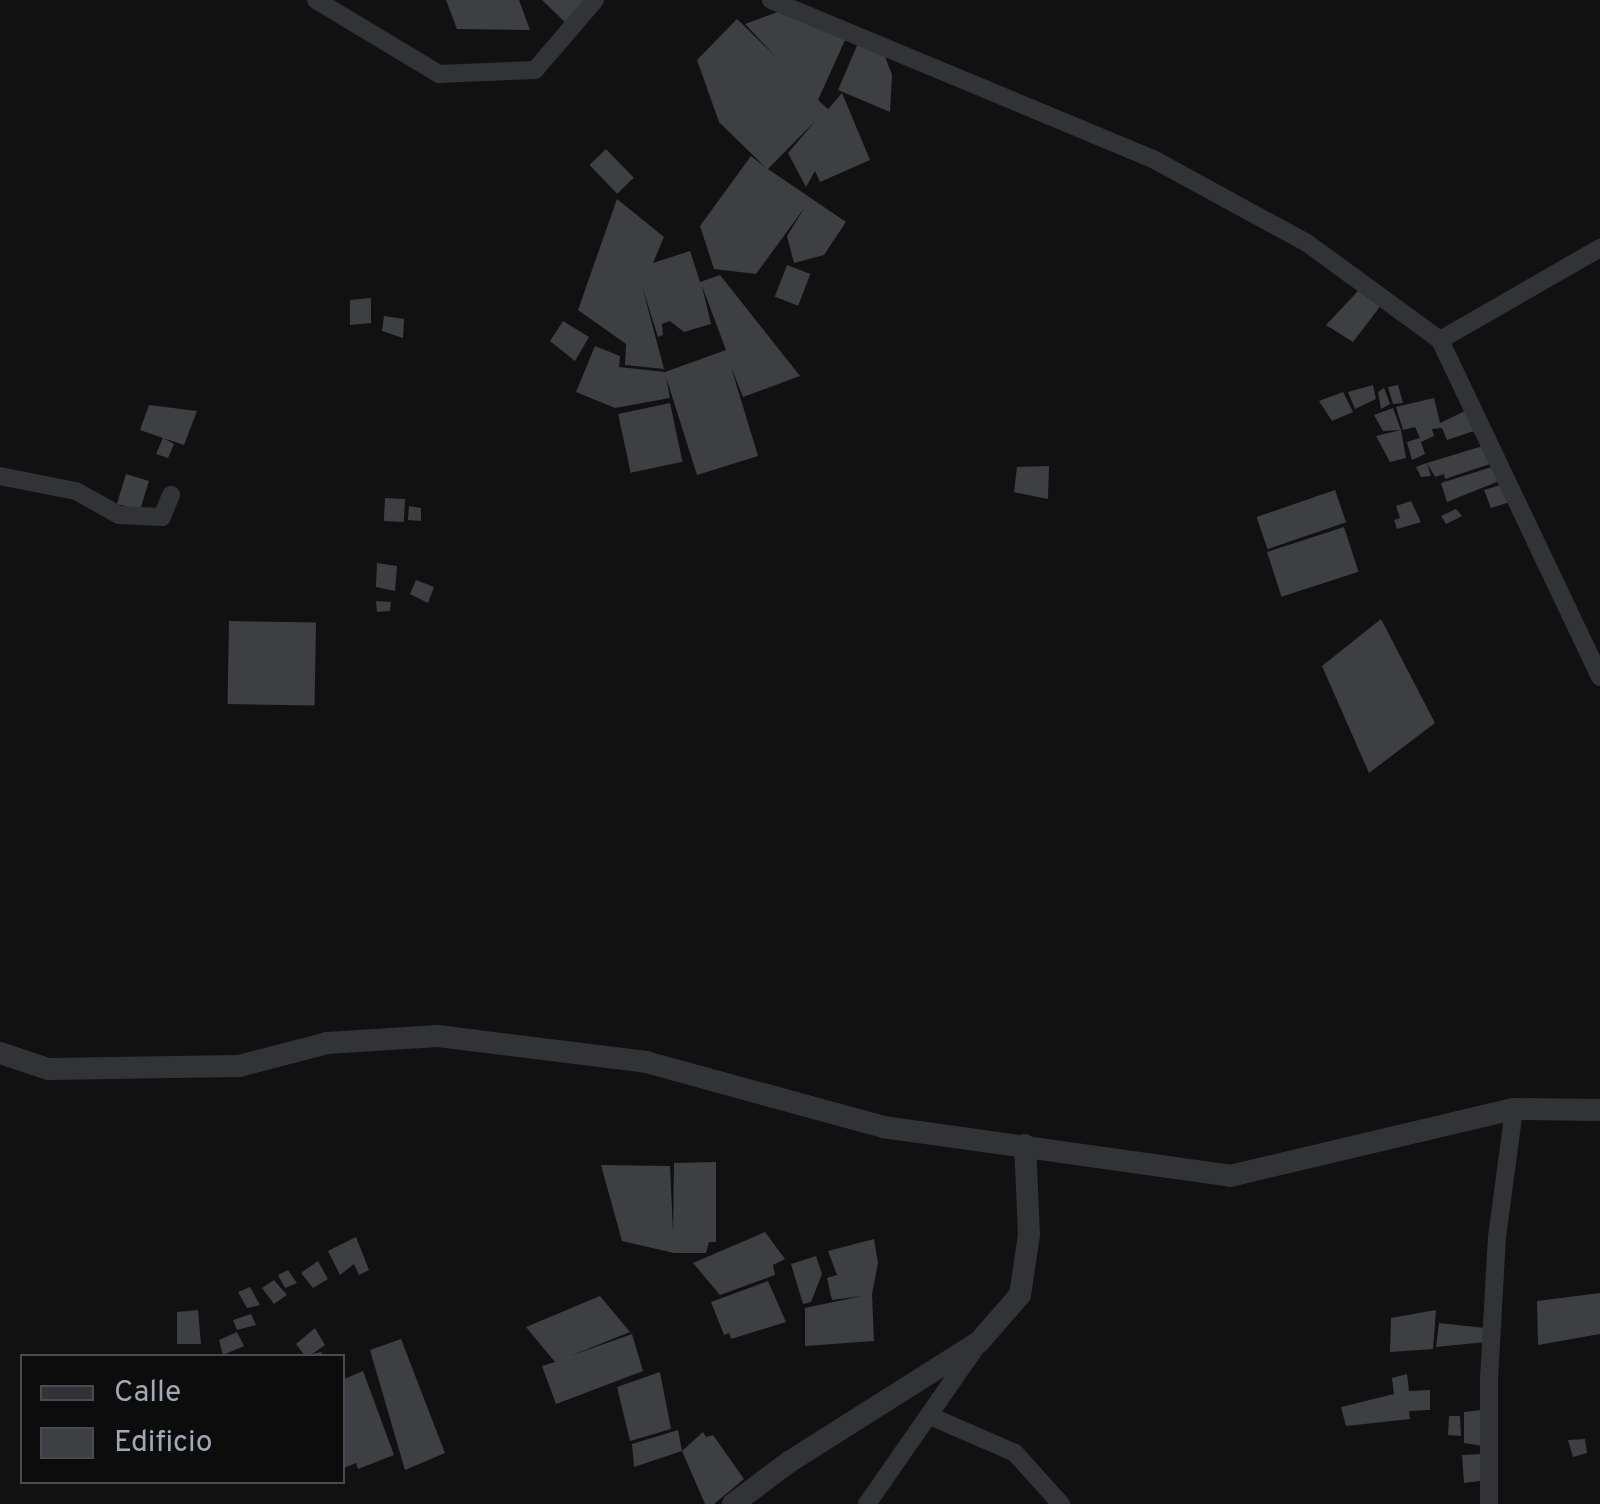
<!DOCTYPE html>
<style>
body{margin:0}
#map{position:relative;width:1600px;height:1504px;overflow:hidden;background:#111112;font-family:Overpass,sans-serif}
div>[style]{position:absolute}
.building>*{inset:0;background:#3d3f42;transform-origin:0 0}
.minor>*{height:18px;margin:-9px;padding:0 9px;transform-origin:9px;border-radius:9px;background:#323337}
.tertiary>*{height:22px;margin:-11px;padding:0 11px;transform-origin:11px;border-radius:11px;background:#323337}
span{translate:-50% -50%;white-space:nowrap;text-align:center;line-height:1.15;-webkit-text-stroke:10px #0c0c0d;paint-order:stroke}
.legend{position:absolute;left:20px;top:1354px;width:325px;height:130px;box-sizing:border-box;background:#0c0c0d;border:2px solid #484b4f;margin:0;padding:12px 18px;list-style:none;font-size:30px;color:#a2a9b3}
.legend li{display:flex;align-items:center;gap:20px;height:50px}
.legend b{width:50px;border:2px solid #484b4f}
</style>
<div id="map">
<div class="building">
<i style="clip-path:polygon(446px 0,519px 0,530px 30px,457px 29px)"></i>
<i style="clip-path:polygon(542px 0,588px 0,567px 24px)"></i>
<i style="clip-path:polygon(783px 10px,846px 38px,818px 100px,828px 109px,842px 93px,870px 160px,820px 182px,815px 171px,806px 187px,788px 153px,816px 120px,768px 169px,846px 222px,824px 255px,794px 263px,787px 236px,805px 207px,756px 274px,714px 269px,700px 226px,751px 156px,765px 167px,719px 122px,697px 60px,737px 19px,776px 57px,745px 24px)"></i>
<i style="clip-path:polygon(859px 41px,883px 51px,892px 75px,890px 112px,838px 90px)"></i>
<i style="left:606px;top:149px;width:40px;height:23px;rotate:46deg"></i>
<i style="clip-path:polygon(617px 199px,664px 237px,653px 263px,690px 251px,700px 282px,720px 275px,800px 376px,743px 397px,731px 367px,758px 456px,697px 475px,666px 377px,670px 398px,615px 408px,576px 392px,595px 346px,620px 356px,619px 367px,665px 372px,726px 350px,702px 286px,711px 324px,684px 332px,670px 321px,662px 324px,663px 335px,658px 337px,642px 286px,664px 369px,625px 365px,626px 344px,578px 310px)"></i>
<i style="left:787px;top:265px;width:25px;height:34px;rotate:21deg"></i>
<i style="clip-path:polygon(1358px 291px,1382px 304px,1353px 342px,1326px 325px)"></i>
<i style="clip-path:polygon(371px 298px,371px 323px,350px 325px,350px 300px)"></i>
<i style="clip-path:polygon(384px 316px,404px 319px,403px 338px,382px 331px)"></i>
<i style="clip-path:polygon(563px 321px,589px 337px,575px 361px,550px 341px)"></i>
<i style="clip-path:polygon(1373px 385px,1376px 399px,1355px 409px,1348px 392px)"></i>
<i style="clip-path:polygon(1398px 385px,1403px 403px,1393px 404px,1388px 387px)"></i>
<i style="clip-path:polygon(1384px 388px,1390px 404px,1381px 409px,1378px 392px)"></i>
<i style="clip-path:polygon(1343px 392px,1353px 412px,1332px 421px,1319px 401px)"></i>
<i style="clip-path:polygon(1434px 398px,1440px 423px,1469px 409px,1477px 430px,1447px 440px,1442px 428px,1432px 429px,1434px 436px,1421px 442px,1425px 454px,1412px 460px,1407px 442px,1420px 438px,1415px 427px,1403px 430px,1396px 407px)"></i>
<i style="left:670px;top:403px;width:60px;height:53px;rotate:78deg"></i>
<i style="clip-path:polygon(149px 405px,197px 411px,184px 445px,163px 438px,174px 444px,168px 458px,156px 454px,163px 438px,140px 430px)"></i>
<i style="clip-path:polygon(1393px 408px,1401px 430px,1406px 458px,1390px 462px,1376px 436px,1401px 430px,1383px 431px,1374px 415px)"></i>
<i style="clip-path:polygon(1486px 445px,1493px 463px,1445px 479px,1444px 474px,1435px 477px,1427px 463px)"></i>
<i style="clip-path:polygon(1427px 463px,1431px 476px,1421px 477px,1416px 467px)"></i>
<i style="clip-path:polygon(1049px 466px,1048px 499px,1014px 492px,1017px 467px)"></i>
<i style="clip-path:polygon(1495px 466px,1499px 481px,1447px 502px,1441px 483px)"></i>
<i style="left:126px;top:474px;width:24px;height:31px;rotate:17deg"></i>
<i style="clip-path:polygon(1504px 484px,1513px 501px,1491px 508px,1484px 490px)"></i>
<i style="left:1335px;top:490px;width:34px;height:83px;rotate:71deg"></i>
<i style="left:385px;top:498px;width:20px;height:23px;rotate:3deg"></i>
<i style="clip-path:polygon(1411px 501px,1421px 522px,1397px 529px,1394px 520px,1400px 518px,1396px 506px)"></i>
<i style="clip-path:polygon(409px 506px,421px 508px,421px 521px,408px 520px)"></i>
<i style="clip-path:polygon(1456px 509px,1462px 516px,1446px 524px,1441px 516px)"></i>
<i style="left:1344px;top:527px;width:47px;height:81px;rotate:72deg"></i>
<i style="clip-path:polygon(377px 563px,397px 566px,395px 591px,376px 587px)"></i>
<i style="clip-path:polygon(416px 580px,434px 587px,428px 603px,410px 594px)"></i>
<i style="clip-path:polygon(376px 601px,391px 602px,390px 611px,377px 612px)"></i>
<i style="clip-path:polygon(1381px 619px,1435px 723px,1369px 773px,1322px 666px)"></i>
<i style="left:229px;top:621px;width:87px;height:83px;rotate:1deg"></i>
<i style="clip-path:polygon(716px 1162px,716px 1242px,709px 1242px,706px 1253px,674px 1253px,622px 1241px,601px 1165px,670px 1166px,673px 1233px,674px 1163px)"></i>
<i style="clip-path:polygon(765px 1232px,785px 1259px,773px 1265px,775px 1275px,720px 1295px,693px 1263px)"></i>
<i style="clip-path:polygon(356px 1237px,369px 1270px,359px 1275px,354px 1264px,340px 1275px,328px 1251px)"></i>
<i style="clip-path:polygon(874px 1239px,878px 1263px,872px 1294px,874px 1341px,805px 1346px,805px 1308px,862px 1296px,832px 1300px,827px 1278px,837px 1275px,828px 1251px)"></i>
<i style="clip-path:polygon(816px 1256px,822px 1274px,811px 1302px,803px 1304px,791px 1264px)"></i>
<i style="clip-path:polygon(318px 1261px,328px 1279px,313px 1288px,301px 1273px)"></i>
<i style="clip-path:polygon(288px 1270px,297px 1283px,285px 1288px,278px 1275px)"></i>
<i style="clip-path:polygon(274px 1280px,287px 1295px,274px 1304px,262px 1288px)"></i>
<i style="clip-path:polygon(768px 1281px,786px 1322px,731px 1339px,729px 1333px,724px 1335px,711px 1302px)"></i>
<i style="clip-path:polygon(250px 1287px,260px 1305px,247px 1308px,238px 1292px)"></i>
<i style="clip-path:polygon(1600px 1293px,1600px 1334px,1538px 1345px,1537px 1301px)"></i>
<i style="clip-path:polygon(600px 1296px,630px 1332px,570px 1356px,632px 1334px,643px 1371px,556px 1404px,542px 1366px,555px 1362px,526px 1327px)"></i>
<i style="clip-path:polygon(198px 1310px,201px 1344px,177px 1344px,177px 1312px)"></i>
<i style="clip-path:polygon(1436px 1310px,1433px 1349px,1390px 1352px,1391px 1318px)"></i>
<i style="clip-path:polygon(251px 1314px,256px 1325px,237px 1330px,233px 1320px)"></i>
<i style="clip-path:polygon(1439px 1323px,1485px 1328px,1486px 1342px,1436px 1347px)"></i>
<i style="clip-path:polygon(315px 1328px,325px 1345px,312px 1354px,321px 1352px,324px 1356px,305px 1356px,296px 1344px)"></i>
<i style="clip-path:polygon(237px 1332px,244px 1346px,223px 1355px,219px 1340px)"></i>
<i style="clip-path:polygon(401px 1339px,445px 1453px,405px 1470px,370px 1350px)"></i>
<i style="clip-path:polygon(363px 1371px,394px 1455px,358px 1469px,356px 1463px,344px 1468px,342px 1380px)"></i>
<i style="clip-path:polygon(660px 1372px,671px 1429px,630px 1441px,617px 1387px)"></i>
<i style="clip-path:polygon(1407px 1374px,1409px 1391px,1430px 1390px,1430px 1410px,1409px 1411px,1410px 1419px,1346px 1426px,1341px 1407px,1394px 1394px,1392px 1378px)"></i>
<i style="clip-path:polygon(1481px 1410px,1483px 1446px,1464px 1443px,1464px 1412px)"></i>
<i style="clip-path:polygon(1449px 1416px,1460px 1416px,1461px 1436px,1448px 1435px)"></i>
<i style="clip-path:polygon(678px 1430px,682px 1451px,634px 1467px,632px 1444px)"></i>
<i style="clip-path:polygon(703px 1432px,706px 1437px,713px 1435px,744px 1479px,714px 1504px,705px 1504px,682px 1451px)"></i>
<i style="clip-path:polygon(1585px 1439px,1587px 1453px,1573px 1457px,1568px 1440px)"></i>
<i style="clip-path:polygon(1481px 1454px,1480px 1481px,1464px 1483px,1462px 1455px)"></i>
</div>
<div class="minor">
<i style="left:316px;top:0;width:144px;rotate:31deg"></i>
<i style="left:439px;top:74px;width:96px;rotate:-2.4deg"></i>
<i style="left:535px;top:70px;width:92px;rotate:-49.4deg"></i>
<i style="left:771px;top:0;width:414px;rotate:22.6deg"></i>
<i style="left:1153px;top:159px;width:175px;rotate:28.6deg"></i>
<i style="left:1307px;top:243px;width:165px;rotate:36.1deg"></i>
<i style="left:1440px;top:340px;width:373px;rotate:64.6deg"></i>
<i style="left:1440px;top:340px;width:185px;rotate:-29.9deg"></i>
<i style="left:0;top:476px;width:77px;rotate:11.2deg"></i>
<i style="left:76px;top:491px;width:49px;rotate:29.2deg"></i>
<i style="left:119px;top:515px;width:43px;rotate:2.7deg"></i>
<i style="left:162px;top:517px;width:24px;rotate:-68deg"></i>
<i style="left:930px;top:1416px;width:93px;rotate:23.5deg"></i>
<i style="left:1015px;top:1453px;width:69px;rotate:48deg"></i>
<i style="left:867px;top:1504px;width:191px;rotate:-55.2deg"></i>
<i style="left:1489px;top:1504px;width:125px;rotate:-90deg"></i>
<i style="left:1489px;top:1379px;width:142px;rotate:-86.8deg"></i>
<i style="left:1497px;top:1237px;width:129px;rotate:-82.4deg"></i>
</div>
<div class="tertiary">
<i style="left:0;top:1053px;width:51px;rotate:18.4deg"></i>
<i style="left:48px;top:1069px;width:191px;rotate:-0.9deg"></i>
<i style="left:239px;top:1066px;width:91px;rotate:-14.6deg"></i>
<i style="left:327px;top:1043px;width:111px;rotate:-3.6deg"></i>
<i style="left:438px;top:1036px;width:210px;rotate:7.1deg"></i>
<i style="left:646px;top:1062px;width:246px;rotate:15.3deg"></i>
<i style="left:883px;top:1127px;width:350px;rotate:8deg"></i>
<i style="left:1230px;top:1176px;width:292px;rotate:-13.3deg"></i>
<i style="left:1514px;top:1109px;width:86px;rotate:0.7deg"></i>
<i style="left:733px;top:1504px;width:70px;rotate:-36.9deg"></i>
<i style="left:789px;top:1462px;width:225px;rotate:-32.3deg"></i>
<i style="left:979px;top:1342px;width:62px;rotate:-48.9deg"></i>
<i style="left:1020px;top:1295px;width:61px;rotate:-81.5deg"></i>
<i style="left:1029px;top:1235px;width:90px;rotate:-92.5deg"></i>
</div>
<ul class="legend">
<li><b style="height:12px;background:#323337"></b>Calle</li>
<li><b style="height:28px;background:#3d3f42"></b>Edificio</li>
</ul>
</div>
